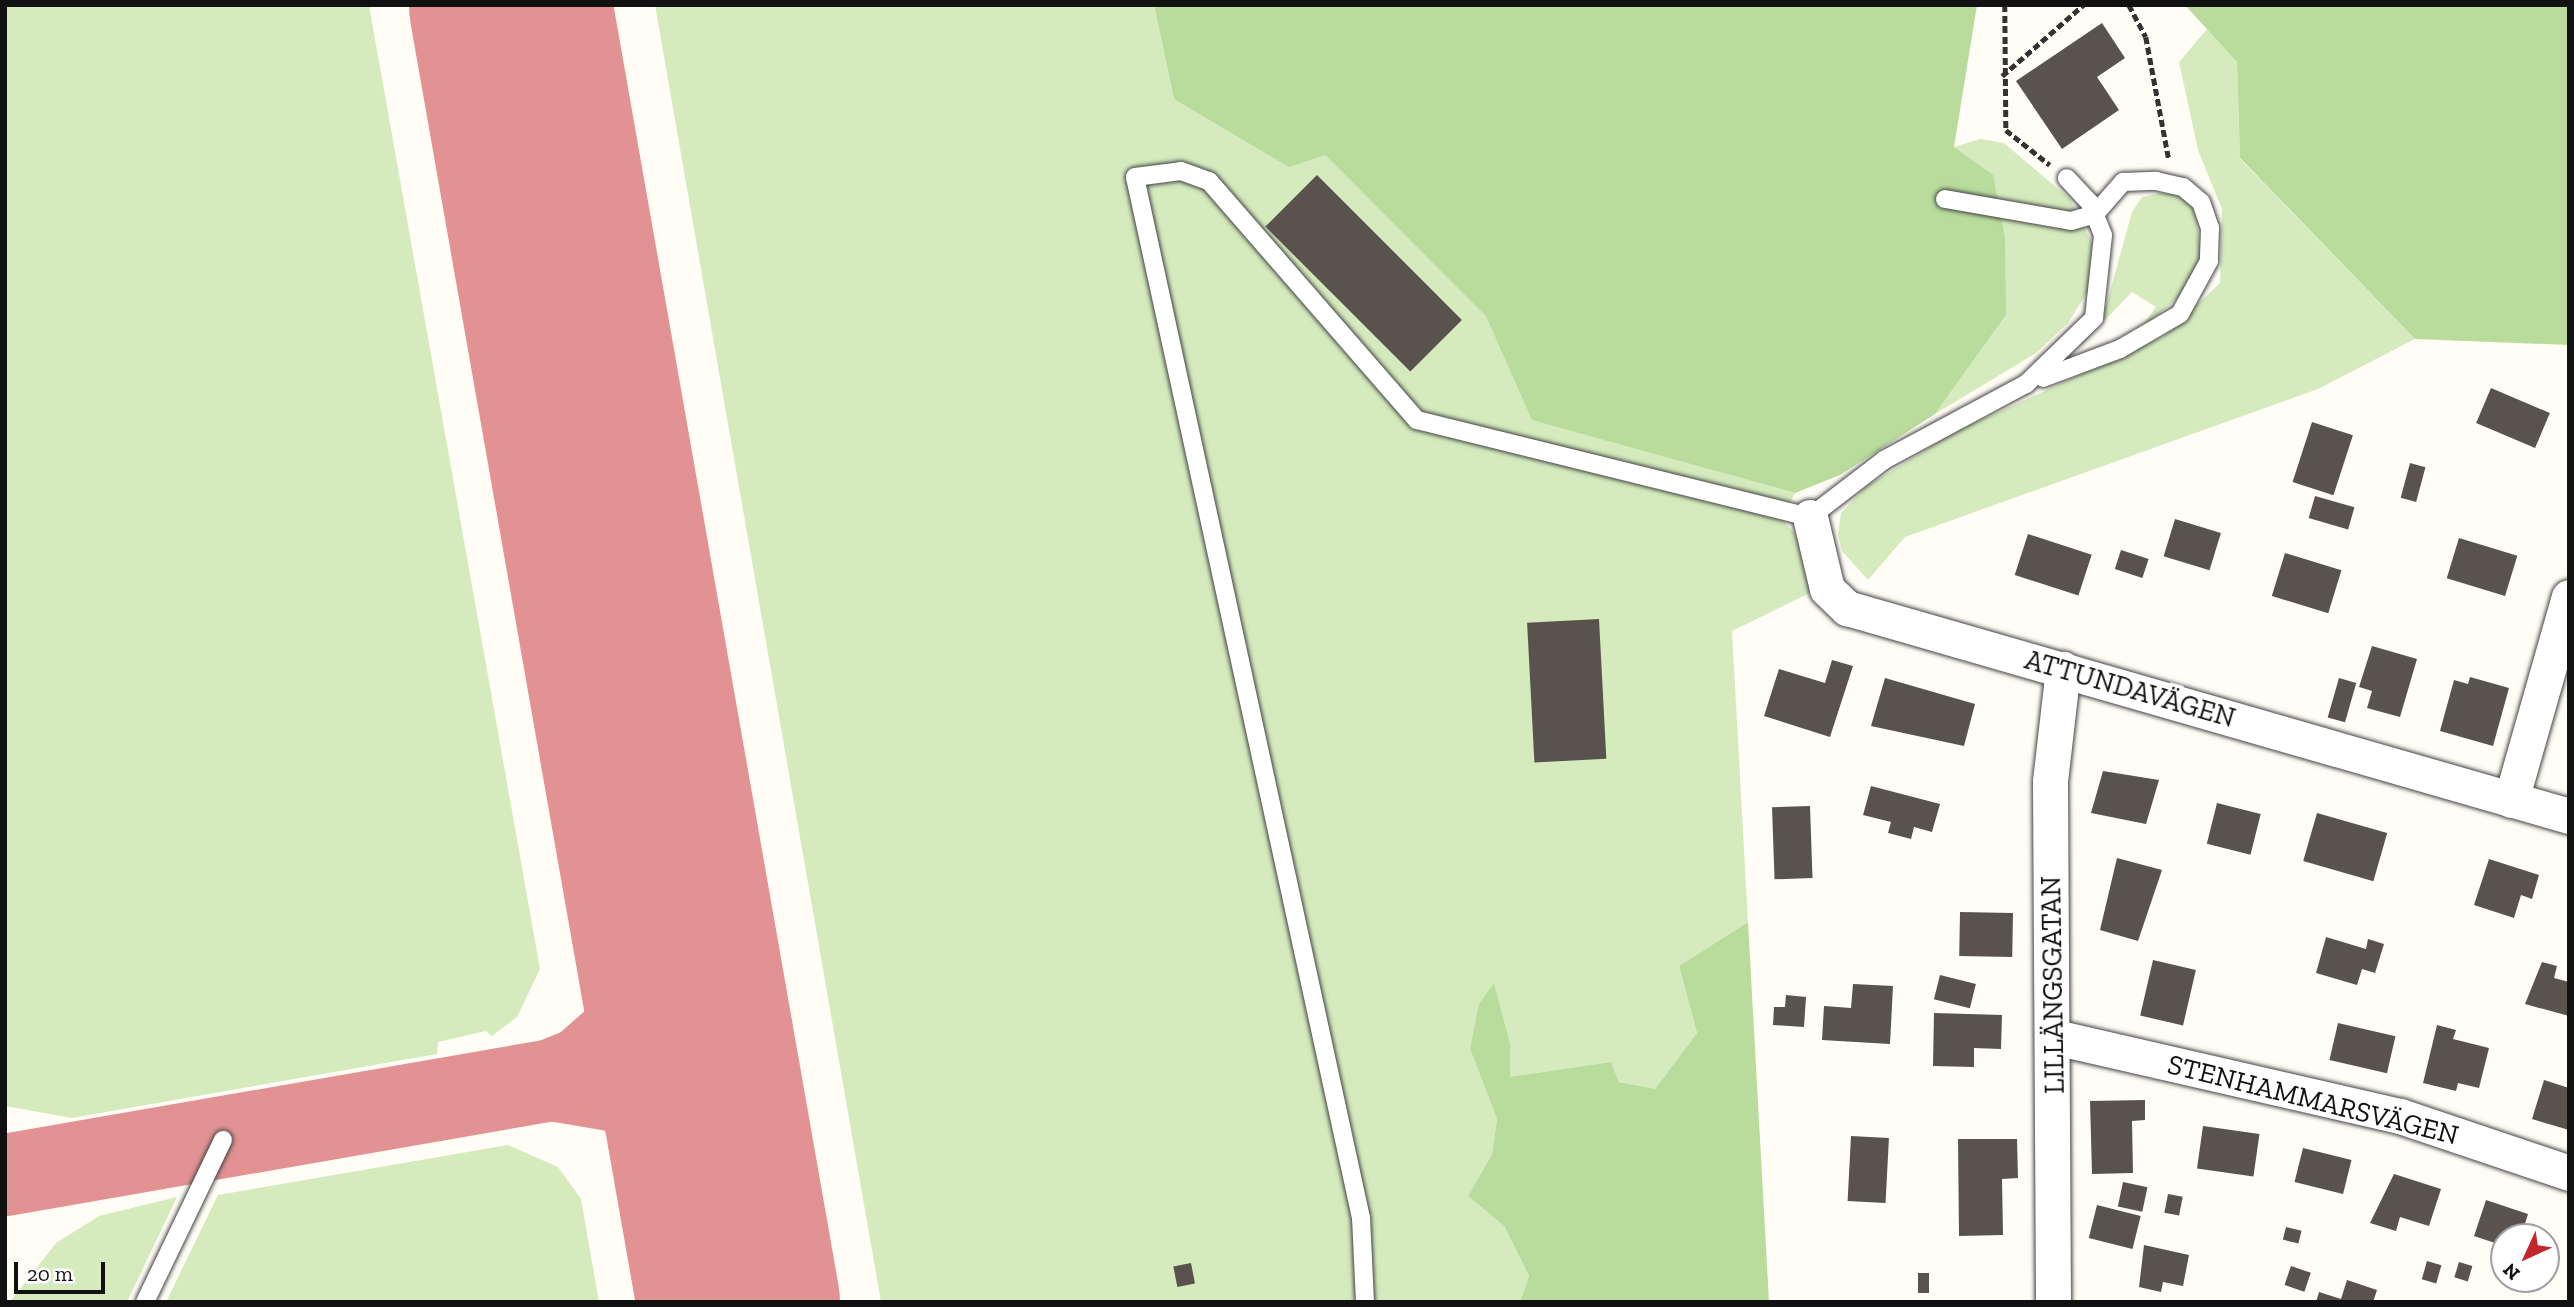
<!DOCTYPE html>
<meta charset="utf-8">
<style>
body{margin:0}
#map{position:relative;width:2574px;height:1307px;overflow:hidden;background:#fffdf5;font-family:"Zilla Slab",serif}
div>[style]{position:absolute}
.green>*{inset:0;background:#d5ebbd}
.forest>*{inset:0;background:#b9dc9c}
.taxiway>*{height:82px;margin:-41px;padding:0 41px;transform-origin:41px;border-radius:41px;background:#e29292}
.runway>*{height:203px;margin:-101.5px;padding:0 101.5px;transform-origin:101.5px;border-radius:101.5px;background:#e29292}
.building>*{inset:0;background:#5a524d;transform-origin:0 0}
.path>*{height:4.5px;margin-top:-2.25px;transform-origin:0;background:repeating-linear-gradient(90deg,#333 0 7px,transparent 0 10.5px)}
.roads{filter:drop-shadow(0 0 2px #444) drop-shadow(0 0 2px #444)}
.service>*{height:18px;margin:-9px;padding:0 9px;transform-origin:9px;border-radius:9px;background:#fff}
.minor>*{height:35px;margin:-17.5px;padding:0 17.5px;transform-origin:17.5px;border-radius:17.5px;background:#fff}
span{translate:-50% -50%;white-space:nowrap;text-align:center;line-height:1.15;-webkit-text-stroke:7px #fff;paint-order:stroke}
.street-label{font-size:28px;color:#111}
.frame{position:absolute;inset:0;border:7px solid #111;pointer-events:none}
.north{position:absolute;left:2490px;top:1223px;width:70px;height:70px;box-sizing:border-box;background:#fff;border:2px solid #a0a0a0;border-radius:50%;rotate:225deg;font-size:19px;font-weight:700;line-height:28px;text-align:center;color:#111}
.north::after{content:'';display:block;margin:auto;width:24px;height:32px;background:#c4262e;clip-path:polygon(50% 0,100% 100%,50% 72%,0 100%)}
.scale{position:absolute;left:14px;top:1262px;width:91px;height:32px;box-sizing:border-box;border:4px solid #111;border-top:0;padding-left:9px;font-size:21px;line-height:24px;white-space:nowrap;color:#111;-webkit-text-stroke:5px #fff;paint-order:stroke}
</style>
<div id="map">
<div class="green">
<i style="clip-path:polygon(5px 5px,369px 5px,540px 969px,517px 1017px,492px 1036px,486px 1031px,438px 1042px,437px 1054px,72px 1118px,5px 1106px)"></i>
<i style="clip-path:polygon(655px 5px,1154px 5px,1174px 99px,1325px 155px,1487px 316px,1532px 419px,1795px 493px,1781px 519px,1794px 532px,1820px 588px,1732px 631px,1748px 922px,1679px 966px,1697px 1033px,1655px 1089px,1619px 1082px,1611px 1062px,1509px 1078px,1510px 1044px,1470px 1049px,1497px 1119px,1492px 1154px,1468px 1196px,1504px 1226px,1529px 1276px,1520px 1302px,881px 1302px)"></i>
<i style="clip-path:polygon(2207px 29px,2237px 62px,2240px 159px,2415px 339px,2318px 389px,1905px 537px,1868px 580px,1842px 551px,1838px 534px,1841px 513px,1867px 486px,1957px 431px,2163px 337px,2220px 283px,2222px 209px,2198px 150px,2179px 62px)"></i>
<i style="clip-path:polygon(1980px 139px,2004px 143px,2070px 199px,2095px 249px,2089px 289px,2068px 323px,2036px 353px,1935px 414px,2006px 315px,1954px 147px)"></i>
<i style="clip-path:polygon(2160px 193px,2178px 194px,2196px 210px,2201px 259px,2184px 293px,2139px 330px,2156px 307px,2132px 292px,2078px 348px,2106px 306px,2132px 212px,2142px 197px)"></i>
<i style="clip-path:polygon(508px 1145px,558px 1167px,581px 1199px,599px 1302px,166px 1302px,218px 1195px)"></i>
<i style="clip-path:polygon(177px 1197px,127px 1302px,10px 1302px,56px 1243px,99px 1216px)"></i>
</div>
<div class="forest">
<i style="clip-path:polygon(1154px 5px,1977px 5px,1954px 147px,1993px 175px,2005px 238px,2006px 315px,1935px 414px,1840px 475px,1795px 493px,1532px 420px,1486px 316px,1325px 155px,1289px 167px,1174px 99px)"></i>
<i style="clip-path:polygon(2185px 5px,2569px 5px,2569px 345px,2415px 339px,2240px 158px,2237px 62px)"></i>
<i style="clip-path:polygon(1748px 922px,1769px 1302px,1520px 1302px,1529px 1276px,1504px 1226px,1468px 1196px,1492px 1154px,1497px 1119px,1470px 1049px,1479px 1004px,1494px 983px,1510px 1044px,1510px 1077px,1611px 1062px,1619px 1082px,1655px 1089px,1697px 1033px,1679px 966px)"></i>
</div>
<div class="taxiway">
<i style="left:552px;top:1080px;width:66px;rotate:9.6deg"></i>
<i style="left:617px;top:1091px;width:39px;rotate:27deg"></i>
<i style="left:652px;top:1109px;width:69px;rotate:46.8deg"></i>
<i style="left:699px;top:1159px;width:47px;rotate:63.4deg"></i>
<i style="left:5px;top:1175px;width:555px;rotate:-9.85deg"></i>
<i style="left:552px;top:1080px;width:32px;rotate:-22deg"></i>
<i style="left:582px;top:1068px;width:65px;rotate:-41.3deg"></i>
<i style="left:631px;top:1025px;width:30px;rotate:-56deg"></i>
<i style="left:648px;top:1000px;width:89px;rotate:-76.4deg"></i>
</div>
<div class="runway">
<i style="left:510px;top:5px;width:1317px;rotate:80.03deg"></i>
</div>
<div class="building">
<i style="clip-path:polygon(2102px 23px,2125px 58px,2097px 77px,2119px 110px,2062px 149px,2016px 81px)"></i>
<i style="left:1317px;top:175px;width:205px;height:73px;rotate:45deg"></i>
<i style="left:2491px;top:388px;width:64px;height:38px;rotate:23deg"></i>
<i style="left:2312px;top:422px;width:43px;height:63px;rotate:18deg"></i>
<i style="left:2410px;top:463px;width:16px;height:36px;rotate:15deg"></i>
<i style="left:2315px;top:496px;width:41px;height:23px;rotate:16deg"></i>
<i style="left:2175px;top:519px;width:48px;height:39px;rotate:17deg"></i>
<i style="left:2028px;top:534px;width:67px;height:43px;rotate:18deg"></i>
<i style="left:2459px;top:538px;width:61px;height:42px;rotate:17deg"></i>
<i style="left:2121px;top:550px;width:29px;height:20px;rotate:18deg"></i>
<i style="left:2285px;top:553px;width:59px;height:45px;rotate:17deg"></i>
<i style="left:1599px;top:619px;width:140px;height:72px;rotate:87deg"></i>
<i style="clip-path:polygon(2372px 646px,2417px 659px,2400px 717px,2367px 708px,2372px 691px,2359px 687px)"></i>
<i style="clip-path:polygon(1832px 660px,1853px 666px,1830px 737px,1764px 716px,1779px 669px,1825px 683px)"></i>
<i style="clip-path:polygon(2470px 677px,2509px 688px,2493px 746px,2440px 731px,2454px 680px,2468px 684px)"></i>
<i style="clip-path:polygon(1885px 678px,1975px 704px,1964px 746px,1871px 726px)"></i>
<i style="left:2339px;top:678px;width:18px;height:41px;rotate:16deg"></i>
<i style="clip-path:polygon(2103px 771px,2159px 780px,2146px 824px,2091px 813px)"></i>
<i style="clip-path:polygon(1871px 786px,1940px 804px,1932px 832px,1914px 827px,1911px 839px,1888px 833px,1891px 822px,1863px 815px)"></i>
<i style="left:2217px;top:803px;width:45px;height:42px;rotate:14deg"></i>
<i style="left:1810px;top:806px;width:72px;height:38px;rotate:88deg"></i>
<i style="left:2317px;top:813px;width:73px;height:50px;rotate:16deg"></i>
<i style="clip-path:polygon(2117px 858px,2162px 870px,2138px 941px,2100px 930px)"></i>
<i style="clip-path:polygon(2489px 859px,2539px 875px,2532px 899px,2521px 895px,2514px 918px,2474px 905px)"></i>
<i style="left:1960px;top:912px;width:53px;height:44px;rotate:1deg"></i>
<i style="clip-path:polygon(2326px 937px,2366px 949px,2368px 939px,2384px 944px,2375px 973px,2362px 969px,2357px 985px,2316px 973px)"></i>
<i style="left:2153px;top:960px;width:44px;height:57px;rotate:13deg"></i>
<i style="clip-path:polygon(2542px 962px,2557px 966px,2554px 978px,2569px 982px,2569px 1016px,2525px 1004px)"></i>
<i style="left:1940px;top:975px;width:37px;height:25px;rotate:14deg"></i>
<i style="clip-path:polygon(1853px 984px,1893px 986px,1890px 1044px,1822px 1040px,1824px 1006px,1851px 1008px)"></i>
<i style="clip-path:polygon(1786px 995px,1806px 997px,1804px 1027px,1773px 1025px,1774px 1007px,1785px 1007px)"></i>
<i style="clip-path:polygon(1934px 1013px,2002px 1015px,2001px 1049px,1974px 1048px,1974px 1067px,1933px 1066px)"></i>
<i style="left:2338px;top:1023px;width:59px;height:38px;rotate:13deg"></i>
<i style="clip-path:polygon(2437px 1025px,2456px 1030px,2453px 1039px,2489px 1048px,2479px 1088px,2458px 1083px,2456px 1091px,2423px 1083px)"></i>
<i style="clip-path:polygon(2544px 1080px,2569px 1088px,2569px 1130px,2532px 1119px)"></i>
<i style="clip-path:polygon(2145px 1100px,2145px 1120px,2132px 1121px,2133px 1173px,2092px 1174px,2090px 1101px)"></i>
<i style="left:2203px;top:1126px;width:57px;height:43px;rotate:8deg"></i>
<i style="left:1851px;top:1136px;width:38px;height:65px;rotate:3deg"></i>
<i style="clip-path:polygon(1958px 1139px,2017px 1139px,2018px 1178px,2002px 1179px,2003px 1235px,1959px 1236px)"></i>
<i style="left:2303px;top:1148px;width:50px;height:35px;rotate:14deg"></i>
<i style="clip-path:polygon(2394px 1174px,2441px 1189px,2429px 1226px,2400px 1217px,2396px 1231px,2370px 1223px)"></i>
<i style="left:2123px;top:1182px;width:25px;height:25px;rotate:12deg"></i>
<i style="left:2168px;top:1194px;width:15px;height:19px;rotate:11deg"></i>
<i style="clip-path:polygon(2486px 1200px,2528px 1214px,2521px 1237px,2504px 1237px,2504px 1246px,2474px 1236px)"></i>
<i style="left:2097px;top:1205px;width:45px;height:34px;rotate:14deg"></i>
<i style="left:2286px;top:1227px;width:16px;height:13px;rotate:14deg"></i>
<i style="clip-path:polygon(2144px 1245px,2189px 1255px,2183px 1286px,2163px 1282px,2161px 1292px,2139px 1287px)"></i>
<i style="left:2427px;top:1261px;width:15px;height:19px;rotate:16deg"></i>
<i style="left:2459px;top:1262px;width:14px;height:16px;rotate:17deg"></i>
<i style="left:1191px;top:1263px;width:21px;height:18px;rotate:79deg"></i>
<i style="left:2291px;top:1266px;width:21px;height:20px;rotate:19deg"></i>
<i style="left:1918px;top:1273px;width:11px;height:20px"></i>
<i style="clip-path:polygon(2347px 1280px,2377px 1290px,2373px 1302px,2316px 1302px,2319px 1292px,2341px 1299px)"></i>
</div>
<div class="path">
<i style="left:2005px;top:5px;width:125px;rotate:89.5deg"></i>
<i style="left:2006px;top:130px;width:56px;rotate:38.5deg"></i>
<i style="left:2129px;top:5px;width:36px;rotate:62deg"></i>
<i style="left:2146px;top:37px;width:125px;rotate:79.4deg"></i>
<i style="left:2002px;top:76px;width:108px;rotate:-41.2deg"></i>
</div>
<div class="roads">
<div class="service">
<i style="left:1945px;top:199px;width:128px;rotate:9.9deg"></i>
<i style="left:2071px;top:221px;width:25px;rotate:-16deg"></i>
<i style="left:2095px;top:214px;width:43px;rotate:-48.8deg"></i>
<i style="left:2123px;top:182px;width:33px;rotate:-2deg"></i>
<i style="left:2156px;top:181px;width:28px;rotate:13deg"></i>
<i style="left:2183px;top:187px;width:23px;rotate:40deg"></i>
<i style="left:2201px;top:202px;width:28px;rotate:71deg"></i>
<i style="left:2210px;top:228px;width:33px;rotate:92deg"></i>
<i style="left:2209px;top:261px;width:60px;rotate:118.7deg"></i>
<i style="left:2180px;top:314px;width:69px;rotate:149.7deg"></i>
<i style="left:2120px;top:349px;width:82px;rotate:159.4deg"></i>
<i style="left:145px;top:1302px;width:180px;rotate:-64.3deg"></i>
<i style="left:1365px;top:1302px;width:84px;rotate:-92.7deg"></i>
<i style="left:1361px;top:1218px;width:1065px;rotate:-102.25deg"></i>
<i style="left:1135px;top:177px;width:46px;rotate:-7.4deg"></i>
<i style="left:1181px;top:171px;width:30px;rotate:20deg"></i>
<i style="left:1209px;top:181px;width:317px;rotate:49deg"></i>
<i style="left:1417px;top:420px;width:405px;rotate:13.9deg"></i>
<i style="left:1810px;top:517px;width:93px;rotate:-37.6deg"></i>
<i style="left:1884px;top:460px;width:161px;rotate:-28.2deg"></i>
<i style="left:2026px;top:384px;width:95px;rotate:-44.1deg"></i>
<i style="left:2094px;top:318px;width:83px;rotate:-83.8deg"></i>
<i style="left:2103px;top:235px;width:35px;rotate:-112deg"></i>
<i style="left:2090px;top:203px;width:34px;rotate:-133deg"></i>
</div>
<div class="minor">
<i style="left:1810px;top:517px;width:74px;rotate:76.7deg"></i>
<i style="left:1827px;top:589px;width:28px;rotate:44deg"></i>
<i style="left:1847px;top:608px;width:751px;rotate:16.07deg"></i>
<i style="left:2511px;top:800px;width:211px;rotate:-74.1deg"></i>
<i style="left:2055px;top:1037px;width:354px;rotate:12.9deg"></i>
<i style="left:2400px;top:1116px;width:178px;rotate:18.6deg"></i>
<i style="left:2053px;top:1302px;width:521px;rotate:-90.33deg"></i>
<i style="left:2050px;top:781px;width:113px;rotate:-83.4deg"></i>
</div>
</div>
<div class="street-label">
<span style="left:2130px;top:689px;rotate:16deg">ATTUNDAVÄGEN</span>
<span style="left:2053px;top:985px;rotate:-91deg">LILLÄNGSGATAN</span>
<span style="left:2313px;top:1100px;rotate:14deg">STENHAMMARSVÄGEN</span>
</div>
<div class="frame"></div>
<div class="north">N</div>
<div class="scale">20 m</div>
</div>
